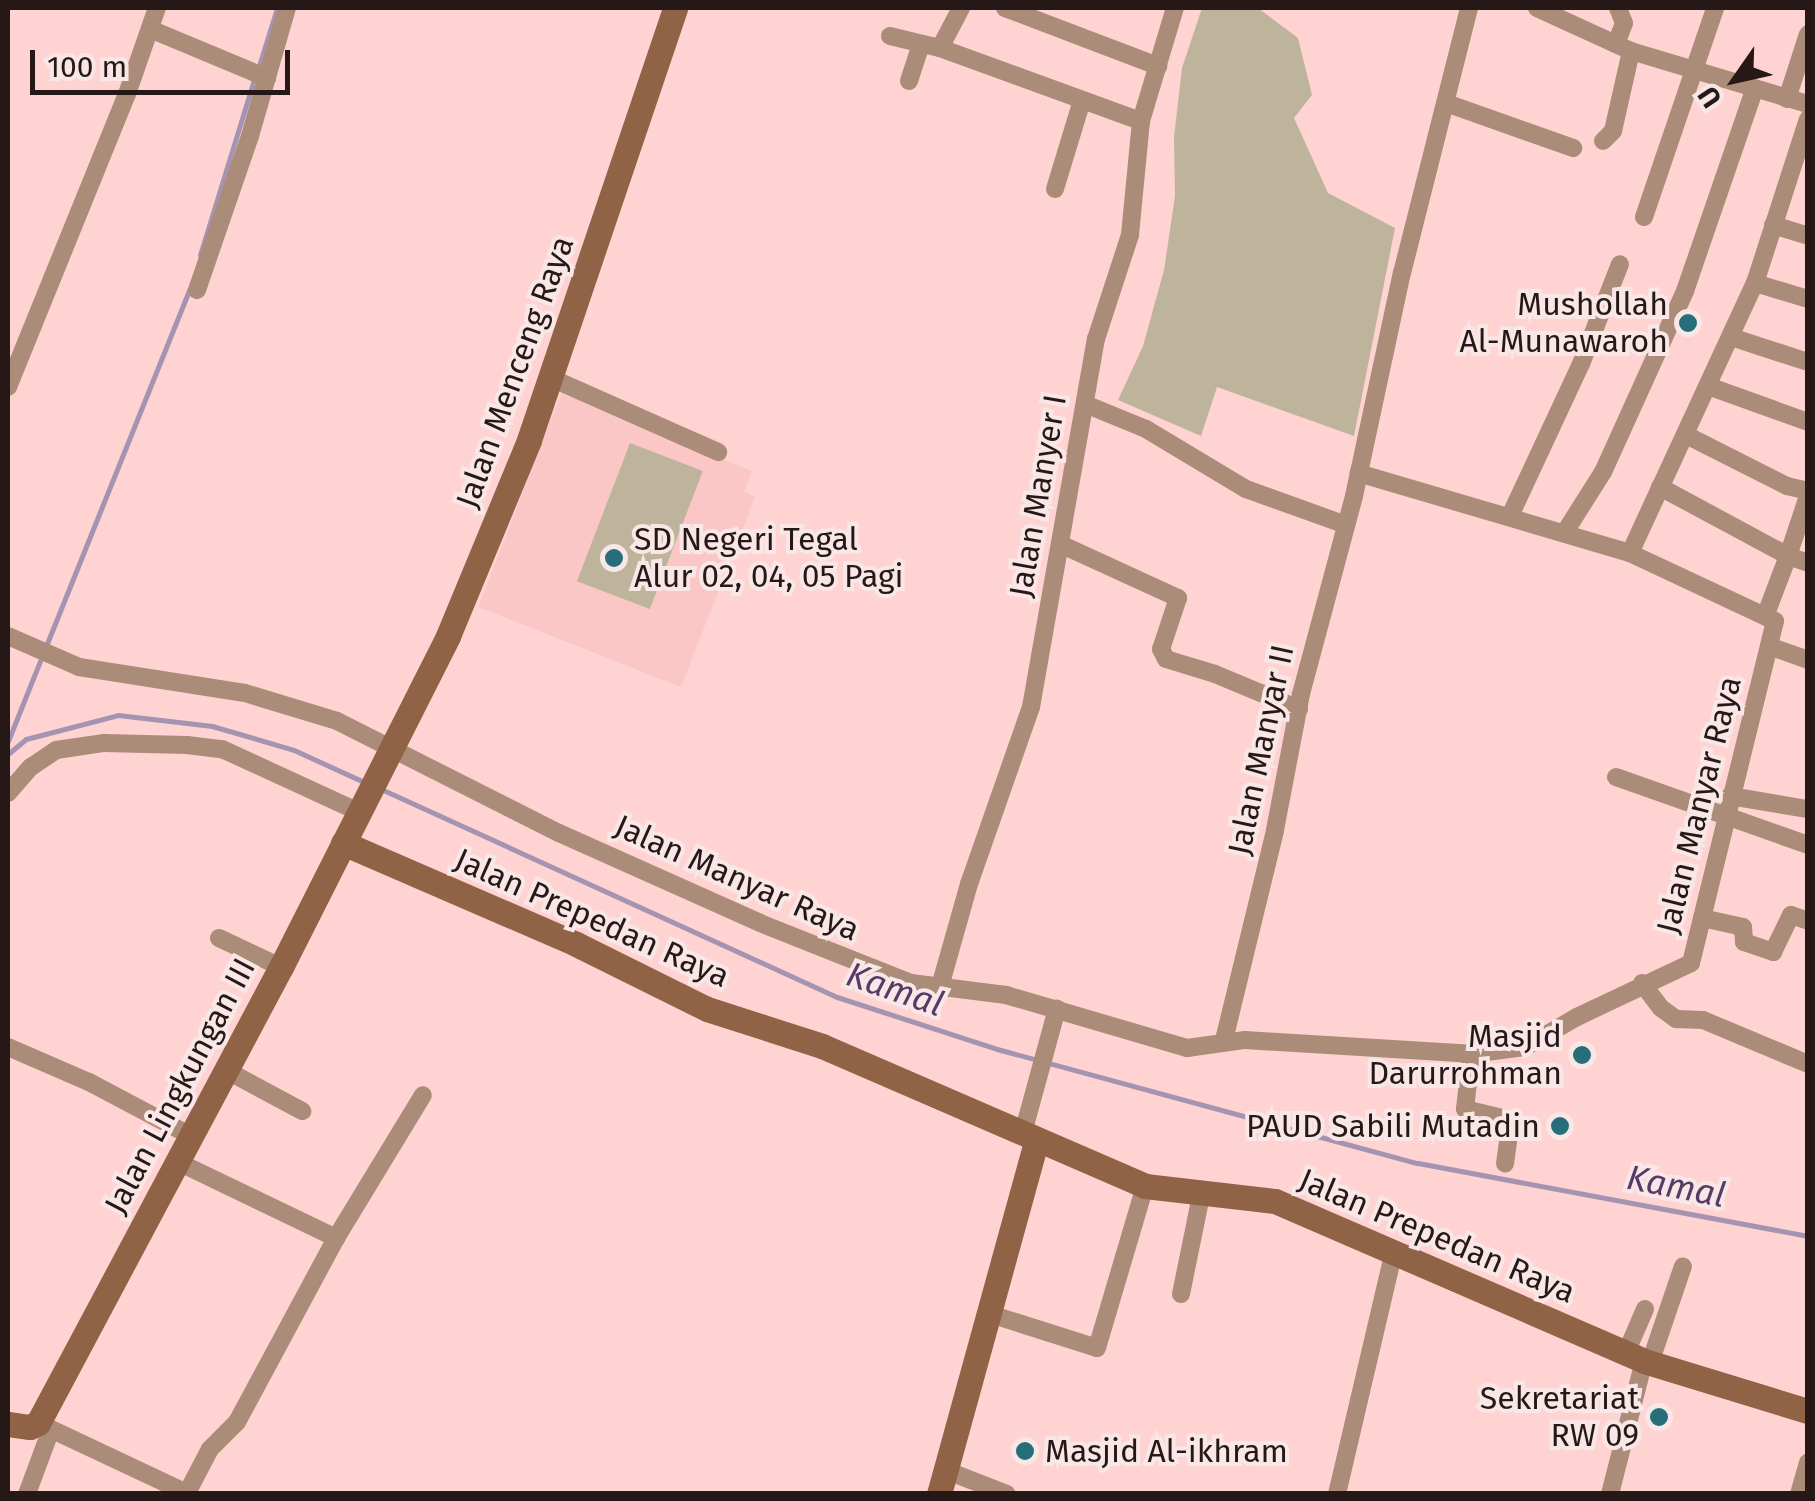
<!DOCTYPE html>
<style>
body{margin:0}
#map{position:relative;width:1815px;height:1501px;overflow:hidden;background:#fed3d2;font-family:"Fira Sans",sans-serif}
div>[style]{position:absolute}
.built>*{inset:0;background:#fbc7c6}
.green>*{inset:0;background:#beb49c;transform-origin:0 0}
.stream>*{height:5px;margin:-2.5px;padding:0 2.5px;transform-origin:2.5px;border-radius:2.5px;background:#a594b1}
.street>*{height:18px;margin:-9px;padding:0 9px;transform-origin:9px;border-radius:9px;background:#ab8c78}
.secondary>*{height:25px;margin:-12.5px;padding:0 12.5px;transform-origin:12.5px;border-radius:12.5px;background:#906347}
.dots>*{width:28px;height:28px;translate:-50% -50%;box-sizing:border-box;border:5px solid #f9e7e7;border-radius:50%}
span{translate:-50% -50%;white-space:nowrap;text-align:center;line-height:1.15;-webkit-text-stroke:8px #f9e7e7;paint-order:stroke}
.poi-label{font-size:32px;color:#271818}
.right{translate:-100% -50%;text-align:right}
.left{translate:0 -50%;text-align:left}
.street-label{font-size:32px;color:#271818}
.water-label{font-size:35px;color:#553b65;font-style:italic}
.frame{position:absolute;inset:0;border:10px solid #271818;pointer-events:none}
.north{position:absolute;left:1685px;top:30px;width:100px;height:100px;-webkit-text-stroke:8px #f9e7e7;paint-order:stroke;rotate:236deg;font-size:28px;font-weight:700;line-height:40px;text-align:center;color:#271818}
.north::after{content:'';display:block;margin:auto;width:35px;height:45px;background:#271818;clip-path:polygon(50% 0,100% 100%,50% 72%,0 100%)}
.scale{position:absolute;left:30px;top:50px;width:260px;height:45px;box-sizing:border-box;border:5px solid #271818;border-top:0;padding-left:12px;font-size:30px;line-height:35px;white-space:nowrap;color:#271818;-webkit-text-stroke:8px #f9e7e7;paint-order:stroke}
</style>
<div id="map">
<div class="built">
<i style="clip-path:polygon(566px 381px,724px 443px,719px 458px,752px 471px,744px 492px,755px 497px,681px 687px,478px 607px)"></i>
</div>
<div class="green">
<i style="clip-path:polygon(1202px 8px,1258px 8px,1298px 38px,1312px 95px,1294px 118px,1328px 193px,1395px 228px,1354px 436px,1217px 387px,1201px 436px,1118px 400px,1143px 346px,1164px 270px,1175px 196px,1174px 137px,1182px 68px)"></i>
<i style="left:630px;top:443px;width:78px;height:148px;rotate:21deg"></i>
</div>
<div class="stream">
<i style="left:258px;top:69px;width:64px;rotate:-72.7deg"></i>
<i style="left:200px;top:255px;width:184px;rotate:-72.9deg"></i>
<i style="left:46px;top:646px;width:384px;rotate:-68.1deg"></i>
<i style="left:8px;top:741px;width:92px;rotate:-68.2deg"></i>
<i style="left:8px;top:754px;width:23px;rotate:-40deg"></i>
<i style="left:26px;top:739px;width:95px;rotate:-14.6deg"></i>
<i style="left:118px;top:715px;width:95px;rotate:6.7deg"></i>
<i style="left:212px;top:726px;width:85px;rotate:16.3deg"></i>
<i style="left:294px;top:750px;width:79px;rotate:24.6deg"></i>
<i style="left:381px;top:789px;width:501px;rotate:24.52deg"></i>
<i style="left:837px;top:997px;width:168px;rotate:18deg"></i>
<i style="left:997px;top:1049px;width:436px;rotate:15.2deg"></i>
<i style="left:1418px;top:1163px;width:397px;rotate:10.6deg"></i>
</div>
<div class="street">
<i style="left:1005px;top:8px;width:164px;rotate:20.8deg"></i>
<i style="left:1537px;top:8px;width:103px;rotate:24.6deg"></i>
<i style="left:1631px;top:51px;width:185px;rotate:16.7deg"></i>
<i style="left:150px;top:29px;width:127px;rotate:22.7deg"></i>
<i style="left:890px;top:36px;width:51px;rotate:13.5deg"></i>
<i style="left:940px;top:48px;width:214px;rotate:20deg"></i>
<i style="left:1616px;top:44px;width:22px;rotate:-69deg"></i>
<i style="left:1624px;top:23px;width:16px;rotate:-112deg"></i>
<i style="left:940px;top:48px;width:45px;rotate:-62.3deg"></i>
<i style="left:909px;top:81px;width:39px;rotate:-72deg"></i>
<i style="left:1787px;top:99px;width:68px;rotate:-72.1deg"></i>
<i style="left:1446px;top:103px;width:135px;rotate:19.5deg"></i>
<i style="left:1603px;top:141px;width:14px;rotate:-45deg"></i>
<i style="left:1613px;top:131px;width:82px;rotate:-77.3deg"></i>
<i style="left:1055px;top:189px;width:93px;rotate:-73.1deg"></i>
<i style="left:1644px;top:217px;width:221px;rotate:-71.2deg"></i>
<i style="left:1773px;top:225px;width:37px;rotate:17deg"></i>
<i style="left:1755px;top:283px;width:55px;rotate:16.8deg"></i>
<i style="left:197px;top:290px;width:163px;rotate:-71deg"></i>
<i style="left:250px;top:136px;width:133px;rotate:-73.9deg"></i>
<i style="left:1731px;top:337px;width:81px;rotate:18deg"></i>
<i style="left:551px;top:378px;width:183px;rotate:23.9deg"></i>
<i style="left:1708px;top:386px;width:106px;rotate:19.8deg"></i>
<i style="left:8px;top:387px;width:316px;rotate:-67.9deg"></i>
<i style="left:127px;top:94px;width:91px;rotate:-70.8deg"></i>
<i style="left:1085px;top:404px;width:66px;rotate:22.3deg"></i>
<i style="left:1146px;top:429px;width:117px;rotate:31deg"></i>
<i style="left:1246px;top:489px;width:106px;rotate:19.8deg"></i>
<i style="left:1686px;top:435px;width:113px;rotate:26.8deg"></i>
<i style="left:1787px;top:486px;width:22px;rotate:13deg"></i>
<i style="left:1660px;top:487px;width:145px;rotate:28.3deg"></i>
<i style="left:1788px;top:556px;width:62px;rotate:110.8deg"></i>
<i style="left:1808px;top:496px;width:63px;rotate:108.4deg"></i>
<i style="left:1788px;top:556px;width:21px;rotate:19deg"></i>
<i style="left:1510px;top:516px;width:168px;rotate:-65deg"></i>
<i style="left:1581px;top:364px;width:107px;rotate:-68.7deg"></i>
<i style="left:1565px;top:532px;width:71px;rotate:-57.7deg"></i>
<i style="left:1603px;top:472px;width:199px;rotate:-65.6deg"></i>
<i style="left:1685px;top:291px;width:212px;rotate:-71deg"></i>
<i style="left:1060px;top:544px;width:130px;rotate:24.6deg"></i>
<i style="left:1178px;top:598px;width:54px;rotate:108.4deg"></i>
<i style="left:1161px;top:649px;width:11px;rotate:63deg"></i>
<i style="left:1166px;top:659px;width:51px;rotate:17deg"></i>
<i style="left:1215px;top:674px;width:91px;rotate:22.6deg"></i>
<i style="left:1630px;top:553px;width:298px;rotate:-65.2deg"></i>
<i style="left:1755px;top:283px;width:172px;rotate:-72.1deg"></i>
<i style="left:8px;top:636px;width:77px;rotate:23.6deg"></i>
<i style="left:79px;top:667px;width:168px;rotate:8.9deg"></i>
<i style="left:245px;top:693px;width:96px;rotate:16.9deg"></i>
<i style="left:337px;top:721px;width:249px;rotate:26.8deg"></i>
<i style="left:559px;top:833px;width:220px;rotate:24.1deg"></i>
<i style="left:760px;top:923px;width:162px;rotate:21.7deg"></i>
<i style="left:911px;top:983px;width:96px;rotate:7.2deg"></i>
<i style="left:1006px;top:995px;width:189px;rotate:16.3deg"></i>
<i style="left:1187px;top:1048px;width:59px;rotate:-7.9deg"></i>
<i style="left:1245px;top:1040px;width:226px;rotate:3.5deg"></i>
<i style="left:1471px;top:1054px;width:54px;rotate:-7.4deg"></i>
<i style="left:1525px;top:1047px;width:60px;rotate:-30deg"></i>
<i style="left:1577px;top:1017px;width:126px;rotate:-25.3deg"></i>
<i style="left:1691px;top:963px;width:352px;rotate:-76.2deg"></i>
<i style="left:1775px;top:621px;width:160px;rotate:-154.9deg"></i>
<i style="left:1630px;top:553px;width:283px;rotate:-163.6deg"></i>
<i style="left:1769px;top:646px;width:41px;rotate:19.7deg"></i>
<i style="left:1616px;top:777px;width:204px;rotate:19.5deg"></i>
<i style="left:8px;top:793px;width:35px;rotate:-49deg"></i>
<i style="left:31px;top:767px;width:30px;rotate:-34deg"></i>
<i style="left:56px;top:750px;width:49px;rotate:-8.3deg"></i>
<i style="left:104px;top:743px;width:83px;rotate:1.4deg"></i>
<i style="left:187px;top:745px;width:35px;rotate:7deg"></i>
<i style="left:222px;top:749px;width:151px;rotate:24.7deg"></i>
<i style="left:1730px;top:796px;width:79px;rotate:9.5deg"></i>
<i style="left:1702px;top:918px;width:42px;rotate:12.4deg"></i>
<i style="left:1743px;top:927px;width:15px;rotate:86deg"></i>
<i style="left:1744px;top:942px;width:31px;rotate:19deg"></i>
<i style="left:1773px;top:952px;width:41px;rotate:-64.1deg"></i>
<i style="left:1791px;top:915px;width:18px;rotate:19deg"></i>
<i style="left:219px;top:938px;width:68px;rotate:25.1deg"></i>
<i style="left:1642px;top:983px;width:31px;rotate:53deg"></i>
<i style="left:1661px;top:1008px;width:19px;rotate:36deg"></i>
<i style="left:1676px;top:1019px;width:27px;rotate:2deg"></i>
<i style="left:1703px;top:1020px;width:114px;rotate:22.7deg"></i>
<i style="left:939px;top:990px;width:110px;rotate:-74.2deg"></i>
<i style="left:969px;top:884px;width:188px;rotate:-70.7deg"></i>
<i style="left:1031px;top:707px;width:374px;rotate:-80deg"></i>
<i style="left:1096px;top:339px;width:109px;rotate:-71.9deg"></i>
<i style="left:1130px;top:235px;width:115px;rotate:-84.5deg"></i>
<i style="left:1141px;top:121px;width:118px;rotate:-73.3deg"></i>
<i style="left:1224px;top:1040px;width:216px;rotate:-76.3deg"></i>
<i style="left:1275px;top:830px;width:138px;rotate:-79.2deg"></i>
<i style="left:1301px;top:694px;width:205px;rotate:-75deg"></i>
<i style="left:1354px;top:496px;width:228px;rotate:-77.9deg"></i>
<i style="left:1402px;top:273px;width:273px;rotate:-75.8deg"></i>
<i style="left:8px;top:1047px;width:88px;rotate:23.4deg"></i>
<i style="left:89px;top:1082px;width:113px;rotate:27.9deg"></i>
<i style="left:1471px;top:1054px;width:55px;rotate:96.2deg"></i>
<i style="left:1465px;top:1109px;width:47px;rotate:13.4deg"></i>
<i style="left:1511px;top:1120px;width:44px;rotate:97.8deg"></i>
<i style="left:224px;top:1069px;width:89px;rotate:28.3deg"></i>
<i style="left:1023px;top:1133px;width:129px;rotate:-74.7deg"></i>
<i style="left:176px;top:1161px;width:178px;rotate:25.7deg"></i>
<i style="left:1181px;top:1294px;width:100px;rotate:-78.5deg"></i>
<i style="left:990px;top:1314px;width:112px;rotate:17.6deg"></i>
<i style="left:1097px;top:1348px;width:169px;rotate:-73.5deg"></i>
<i style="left:1626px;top:1353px;width:48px;rotate:-66.6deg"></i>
<i style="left:1650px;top:1363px;width:102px;rotate:-71.2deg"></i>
<i style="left:38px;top:1423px;width:167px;rotate:25.2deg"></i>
<i style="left:945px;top:1470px;width:66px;rotate:21.2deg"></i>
<i style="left:187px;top:1493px;width:50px;rotate:-62.4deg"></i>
<i style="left:210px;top:1449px;width:38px;rotate:-45deg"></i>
<i style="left:237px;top:1422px;width:209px;rotate:-61.7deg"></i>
<i style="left:336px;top:1238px;width:167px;rotate:-58.7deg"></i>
<i style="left:27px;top:1494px;width:69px;rotate:-69.7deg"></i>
<i style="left:1337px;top:1494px;width:250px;rotate:-76.8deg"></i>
<i style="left:1610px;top:1494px;width:137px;rotate:-75.7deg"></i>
<i style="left:1799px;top:1494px;width:33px;rotate:-74deg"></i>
</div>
<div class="secondary">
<i style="left:343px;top:843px;width:254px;rotate:23.4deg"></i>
<i style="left:576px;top:944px;width:146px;rotate:26.4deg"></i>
<i style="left:707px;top:1009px;width:121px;rotate:17.8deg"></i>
<i style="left:822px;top:1046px;width:352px;rotate:23.4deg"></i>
<i style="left:1145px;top:1186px;width:131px;rotate:6.6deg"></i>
<i style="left:1275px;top:1201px;width:402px;rotate:23.4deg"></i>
<i style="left:1644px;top:1361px;width:171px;rotate:17deg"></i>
<i style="left:8px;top:1424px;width:22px;rotate:8deg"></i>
<i style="left:30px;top:1427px;width:9px;rotate:-27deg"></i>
<i style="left:38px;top:1423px;width:517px;rotate:-61.95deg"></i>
<i style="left:281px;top:967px;width:371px;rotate:-63.2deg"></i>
<i style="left:448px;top:636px;width:212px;rotate:-67.5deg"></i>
<i style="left:529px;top:440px;width:456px;rotate:-71.3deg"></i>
<i style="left:939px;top:1494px;width:368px;rotate:-74.6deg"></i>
</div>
<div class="dots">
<i style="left:1688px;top:323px;background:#266e7a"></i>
<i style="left:614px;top:558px;background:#266e7a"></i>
<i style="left:1582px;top:1055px;background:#266e7a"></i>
<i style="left:1560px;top:1126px;background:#266e7a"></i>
<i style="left:1659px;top:1417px;background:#266e7a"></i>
<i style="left:1025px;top:1451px;background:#266e7a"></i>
</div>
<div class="poi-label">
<span class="right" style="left:1668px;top:323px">Mushollah<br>Al-Munawaroh</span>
<span class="left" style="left:634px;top:558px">SD Negeri Tegal<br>Alur 02, 04, 05 Pagi</span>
<span class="right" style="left:1562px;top:1055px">Masjid<br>Darurrohman</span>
<span class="right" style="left:1540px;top:1126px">PAUD Sabili Mutadin</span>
<span class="right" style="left:1639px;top:1417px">Sekretariat<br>RW 09</span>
<span class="left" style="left:1045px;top:1451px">Masjid Al-ikhram</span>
</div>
<div class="street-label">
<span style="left:515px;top:372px;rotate:-70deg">Jalan Menceng Raya</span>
<span style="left:1038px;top:496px;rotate:-80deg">Jalan Manyer I</span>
<span style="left:1261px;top:750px;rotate:-78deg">Jalan Manyar II</span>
<span style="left:1699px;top:805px;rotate:-76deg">Jalan Manyar Raya</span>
<span style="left:737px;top:878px;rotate:24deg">Jalan Manyar Raya</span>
<span style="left:592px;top:918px;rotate:24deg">Jalan Prepedan Raya</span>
<span style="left:180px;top:1086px;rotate:-62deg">Jalan Lingkungan III</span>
<span style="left:1437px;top:1236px;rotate:23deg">Jalan Prepedan Raya</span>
</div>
<div class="water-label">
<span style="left:895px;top:989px;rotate:19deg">Kamal</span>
<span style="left:1676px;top:1186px;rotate:11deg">Kamal</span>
</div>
<div class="frame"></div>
<div class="north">U</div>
<div class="scale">100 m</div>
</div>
